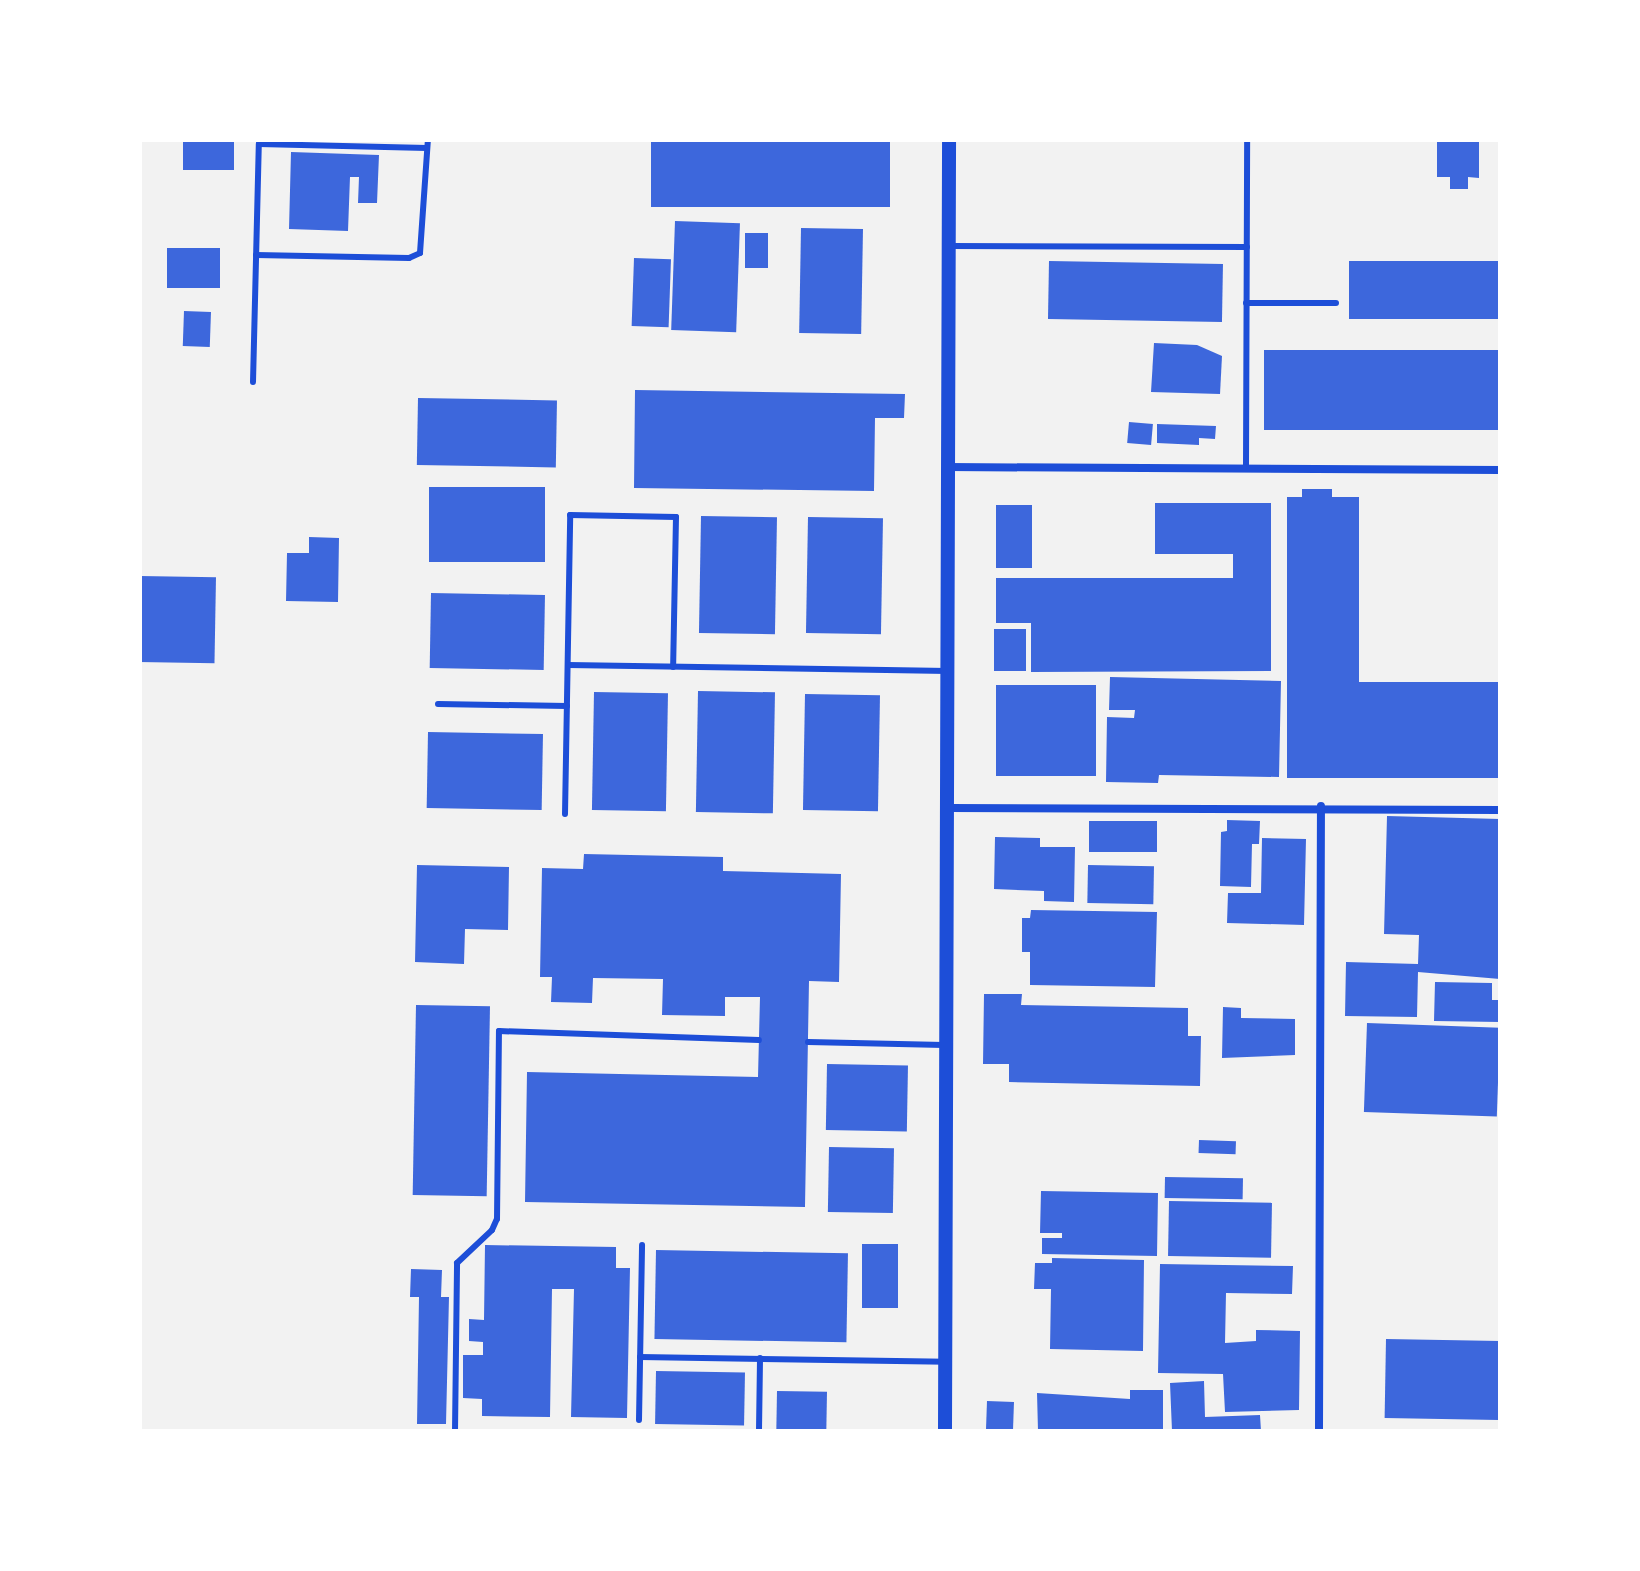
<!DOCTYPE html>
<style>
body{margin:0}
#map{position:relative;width:1640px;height:1571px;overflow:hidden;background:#f2f2f2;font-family:"Fira Sans",sans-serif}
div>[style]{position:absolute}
.building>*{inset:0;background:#3d67dc;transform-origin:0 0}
.service>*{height:6px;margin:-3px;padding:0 3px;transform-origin:3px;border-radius:3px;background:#1d4ed8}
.minor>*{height:8px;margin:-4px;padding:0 4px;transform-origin:4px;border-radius:4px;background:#1d4ed8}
.tertiary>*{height:14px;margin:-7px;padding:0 7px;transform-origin:7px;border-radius:7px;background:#1d4ed8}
span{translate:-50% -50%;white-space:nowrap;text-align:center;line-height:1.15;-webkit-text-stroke:6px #fff;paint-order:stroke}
.frame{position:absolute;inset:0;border:142px solid #fff;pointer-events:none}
</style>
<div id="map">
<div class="building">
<i style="left:183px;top:140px;width:51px;height:30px"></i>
<i style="left:651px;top:140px;width:239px;height:67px"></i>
<i style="clip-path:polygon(1437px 140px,1479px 140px,1479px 178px,1468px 177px,1468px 189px,1450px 189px,1450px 177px,1437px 177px)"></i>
<i style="clip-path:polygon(291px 152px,379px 155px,377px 203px,358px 203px,359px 177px,350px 177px,348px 231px,289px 229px)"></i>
<i style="left:675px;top:221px;width:65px;height:109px;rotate:2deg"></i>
<i style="left:801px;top:228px;width:62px;height:105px;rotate:1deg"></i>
<i style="left:745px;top:233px;width:23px;height:35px"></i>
<i style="left:167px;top:248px;width:53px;height:40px"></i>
<i style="left:634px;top:258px;width:37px;height:68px;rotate:2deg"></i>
<i style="left:1049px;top:261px;width:174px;height:58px;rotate:1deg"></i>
<i style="left:1500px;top:261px;width:58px;height:151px;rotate:90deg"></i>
<i style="left:184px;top:311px;width:27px;height:35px;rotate:2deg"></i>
<i style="clip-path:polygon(1154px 343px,1197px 345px,1222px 356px,1220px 394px,1151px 392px)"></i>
<i style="left:1500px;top:350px;width:80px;height:236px;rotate:90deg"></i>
<i style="clip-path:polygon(635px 390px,905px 394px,904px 418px,875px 418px,874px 491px,634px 488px)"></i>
<i style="left:418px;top:398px;width:139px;height:67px;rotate:1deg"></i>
<i style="left:1129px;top:422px;width:24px;height:21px;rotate:5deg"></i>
<i style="clip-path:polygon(1157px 424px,1216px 426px,1215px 439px,1199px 438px,1199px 445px,1157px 443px)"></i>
<i style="left:429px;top:487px;width:116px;height:75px"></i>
<i style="clip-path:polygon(1302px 489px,1332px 489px,1332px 497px,1359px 497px,1359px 682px,1500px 682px,1500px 778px,1287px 778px,1287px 497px,1302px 497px)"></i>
<i style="clip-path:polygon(1155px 503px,1271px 503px,1271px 671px,1031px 672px,1031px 623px,996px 623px,996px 578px,1233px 578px,1233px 554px,1155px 554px)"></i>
<i style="left:996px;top:505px;width:36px;height:63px"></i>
<i style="left:701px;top:516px;width:76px;height:117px;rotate:1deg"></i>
<i style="left:808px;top:517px;width:75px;height:116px;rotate:1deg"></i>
<i style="clip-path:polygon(309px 537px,339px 538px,338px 602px,286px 601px,287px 553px,309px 553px)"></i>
<i style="left:140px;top:576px;width:76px;height:86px;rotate:1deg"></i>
<i style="left:431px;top:593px;width:114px;height:75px;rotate:1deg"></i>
<i style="left:994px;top:629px;width:32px;height:42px"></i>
<i style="clip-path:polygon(1110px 677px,1281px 681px,1279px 777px,1159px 775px,1158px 783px,1106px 782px,1107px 717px,1134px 718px,1135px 710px,1109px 710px)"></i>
<i style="left:996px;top:685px;width:100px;height:91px"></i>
<i style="left:698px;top:691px;width:77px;height:121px;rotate:1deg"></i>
<i style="left:594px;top:692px;width:74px;height:118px;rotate:1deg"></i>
<i style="left:805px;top:694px;width:75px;height:116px;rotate:1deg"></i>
<i style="left:428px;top:732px;width:115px;height:76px;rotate:1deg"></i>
<i style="clip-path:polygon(1387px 816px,1500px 819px,1500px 979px,1418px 972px,1417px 1017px,1345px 1016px,1346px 962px,1418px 964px,1419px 935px,1384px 934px)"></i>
<i style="clip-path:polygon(1227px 820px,1260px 821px,1259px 844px,1252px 844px,1251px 887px,1220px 886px,1221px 832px,1227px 831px)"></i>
<i style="left:1089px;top:821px;width:68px;height:31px"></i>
<i style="clip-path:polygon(995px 837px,1040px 838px,1040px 847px,1075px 847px,1074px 902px,1044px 901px,1044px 891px,994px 889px)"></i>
<i style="clip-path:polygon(1262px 838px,1306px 839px,1304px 925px,1227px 923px,1228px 893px,1261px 893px)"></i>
<i style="clip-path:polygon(584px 854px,723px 857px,723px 871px,841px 874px,839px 982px,809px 981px,805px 1207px,525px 1202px,527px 1072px,758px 1077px,760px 997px,725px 997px,725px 1016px,662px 1015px,663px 979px,593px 978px,592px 1003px,551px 1002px,552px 977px,540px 977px,542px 868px,583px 869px)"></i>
<i style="clip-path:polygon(417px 865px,509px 867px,508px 930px,465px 929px,464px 964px,415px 962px)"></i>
<i style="left:1088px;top:865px;width:66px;height:38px;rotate:1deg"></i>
<i style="clip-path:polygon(1031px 910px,1157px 912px,1155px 987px,1030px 985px,1030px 952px,1022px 952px,1022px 918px,1030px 918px)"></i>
<i style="clip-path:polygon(1435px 982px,1492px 983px,1492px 1000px,1500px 1000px,1500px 1022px,1434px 1021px)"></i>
<i style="clip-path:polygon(984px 994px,1022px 994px,1021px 1005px,1188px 1008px,1188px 1036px,1201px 1036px,1200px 1086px,1009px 1082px,1009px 1064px,983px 1064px)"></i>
<i style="left:416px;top:1005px;width:74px;height:190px;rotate:1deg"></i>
<i style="clip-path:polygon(1223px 1007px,1241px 1008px,1241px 1018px,1295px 1019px,1295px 1055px,1222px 1058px)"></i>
<i style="left:1367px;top:1023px;width:133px;height:89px;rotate:2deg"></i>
<i style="left:827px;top:1064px;width:81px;height:66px;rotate:1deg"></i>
<i style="left:1199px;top:1140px;width:37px;height:13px;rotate:2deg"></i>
<i style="left:829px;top:1147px;width:65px;height:65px;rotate:1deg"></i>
<i style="left:1165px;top:1177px;width:78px;height:21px;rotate:1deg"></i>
<i style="clip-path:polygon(1041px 1191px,1158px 1193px,1157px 1256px,1042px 1254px,1042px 1238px,1062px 1238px,1062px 1233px,1040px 1233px)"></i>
<i style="left:1169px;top:1201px;width:103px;height:55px;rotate:1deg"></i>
<i style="left:862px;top:1244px;width:36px;height:64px"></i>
<i style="clip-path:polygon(485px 1245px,616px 1247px,616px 1268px,630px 1268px,627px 1418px,571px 1417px,574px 1289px,552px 1289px,550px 1417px,482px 1416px,482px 1399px,463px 1398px,463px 1355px,483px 1355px,483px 1342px,469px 1341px,469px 1319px,484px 1320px)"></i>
<i style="left:656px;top:1250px;width:192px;height:89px;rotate:1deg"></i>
<i style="clip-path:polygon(1052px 1258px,1144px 1260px,1143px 1351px,1050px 1349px,1051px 1289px,1034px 1289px,1035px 1263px,1052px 1263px)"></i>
<i style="clip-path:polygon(1160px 1264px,1293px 1266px,1292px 1294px,1226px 1293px,1225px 1343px,1256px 1341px,1256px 1330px,1300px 1331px,1299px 1410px,1225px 1412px,1223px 1374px,1158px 1373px)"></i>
<i style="clip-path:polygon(411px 1269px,442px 1270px,441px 1297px,449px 1297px,446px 1424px,417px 1424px,419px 1297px,410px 1297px)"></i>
<i style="left:1386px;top:1339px;width:114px;height:79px;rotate:1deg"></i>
<i style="left:656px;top:1371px;width:89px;height:53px;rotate:1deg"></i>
<i style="clip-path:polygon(1204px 1381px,1205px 1417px,1260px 1415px,1261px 1431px,1172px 1431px,1170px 1383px)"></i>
<i style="clip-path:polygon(1130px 1390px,1163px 1390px,1163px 1431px,1038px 1431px,1037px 1393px,1130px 1399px)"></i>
<i style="left:777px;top:1391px;width:50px;height:40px;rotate:1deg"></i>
<i style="left:987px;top:1401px;width:27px;height:30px;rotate:2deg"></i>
</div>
<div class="service">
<i style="left:950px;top:246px;width:297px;rotate:0.2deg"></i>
<i style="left:256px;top:255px;width:153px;rotate:1.1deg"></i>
<i style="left:409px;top:258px;width:12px;rotate:-24deg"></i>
<i style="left:420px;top:253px;width:113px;rotate:-86deg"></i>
<i style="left:1246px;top:303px;width:90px"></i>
<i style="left:253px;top:382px;width:238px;rotate:-88.6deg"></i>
<i style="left:259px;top:144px;width:168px;rotate:1.4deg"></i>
<i style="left:1246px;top:469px;width:329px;rotate:-89.8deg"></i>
<i style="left:568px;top:665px;width:380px;rotate:0.9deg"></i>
<i style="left:438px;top:704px;width:129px;rotate:0.9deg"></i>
<i style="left:565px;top:814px;width:299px;rotate:-89deg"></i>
<i style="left:570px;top:515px;width:106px;rotate:1.1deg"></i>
<i style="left:676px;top:517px;width:150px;rotate:91.1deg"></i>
<i style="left:808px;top:1042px;width:136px;rotate:1.3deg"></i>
<i style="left:640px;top:1357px;width:306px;rotate:0.9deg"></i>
<i style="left:639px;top:1420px;width:175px;rotate:-89deg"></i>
<i style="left:455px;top:1431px;width:168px;rotate:-89.3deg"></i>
<i style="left:457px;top:1263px;width:48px;rotate:-43.3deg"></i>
<i style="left:492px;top:1230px;width:12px;rotate:-66deg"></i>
<i style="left:497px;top:1219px;width:188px;rotate:-89.4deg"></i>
<i style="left:499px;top:1031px;width:260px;rotate:2deg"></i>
<i style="left:759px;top:1431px;width:73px;rotate:-89.2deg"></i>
</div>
<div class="minor">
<i style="left:947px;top:467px;width:553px;rotate:0.31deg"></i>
<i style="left:949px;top:808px;width:551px;rotate:0.21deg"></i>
<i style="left:1319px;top:1431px;width:625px;rotate:-89.82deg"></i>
</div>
<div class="tertiary">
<i style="left:945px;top:1431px;width:1291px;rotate:-89.82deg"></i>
</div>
<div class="frame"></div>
</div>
